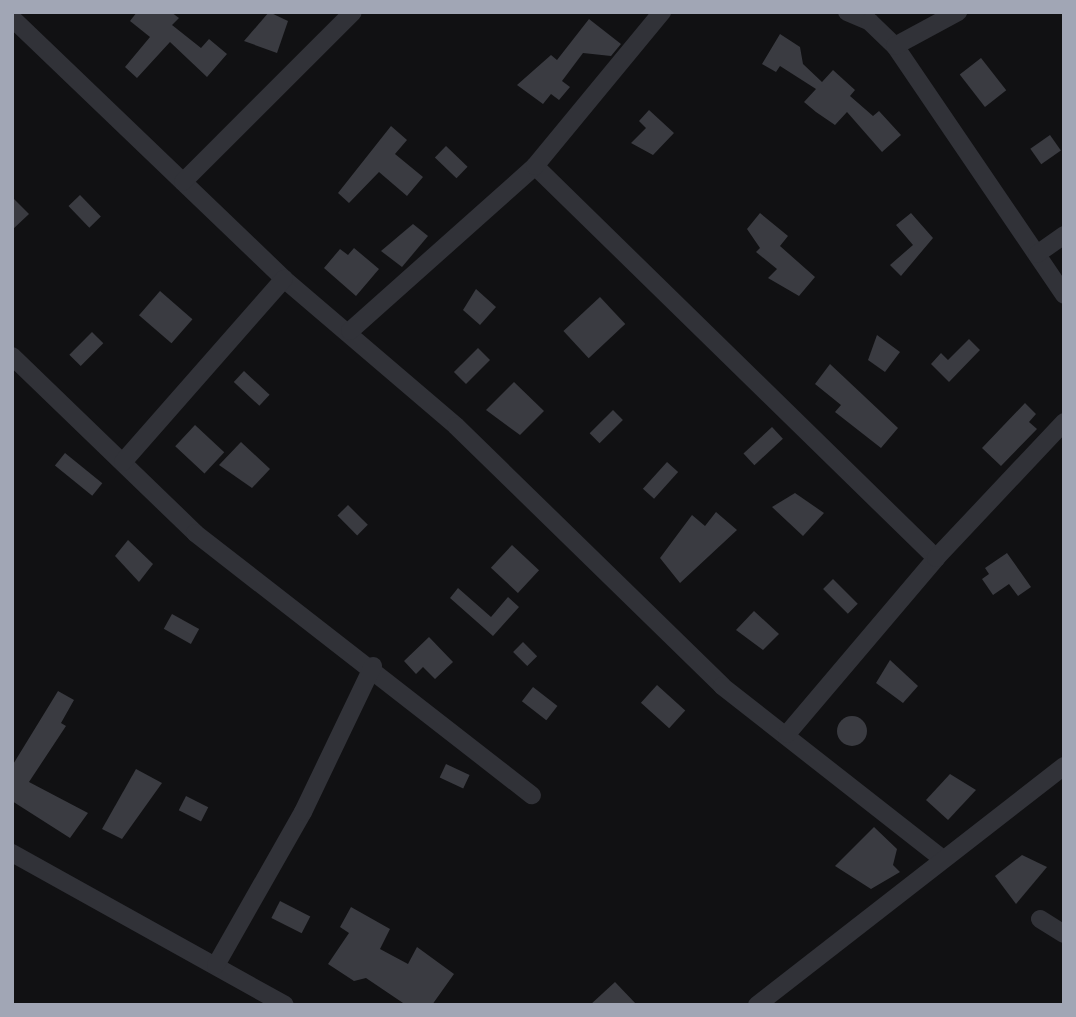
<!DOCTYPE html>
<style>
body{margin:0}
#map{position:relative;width:1076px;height:1017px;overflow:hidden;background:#111113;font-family:"DM Sans",sans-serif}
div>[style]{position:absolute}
.building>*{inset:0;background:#3a3b41;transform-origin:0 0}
.round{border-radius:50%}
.minor>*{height:18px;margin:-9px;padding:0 9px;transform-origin:9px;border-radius:9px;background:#313238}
span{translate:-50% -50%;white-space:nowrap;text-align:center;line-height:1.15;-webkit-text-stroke:5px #0c0c0d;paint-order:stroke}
.frame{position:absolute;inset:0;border:14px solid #a1a6b5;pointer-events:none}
</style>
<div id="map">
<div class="building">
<i style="clip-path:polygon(137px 12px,171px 12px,179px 18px,172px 25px,201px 48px,209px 39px,227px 54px,207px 77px,170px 42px,137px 78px,125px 67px,150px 37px,130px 21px)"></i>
<i style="clip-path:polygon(269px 12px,288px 21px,277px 53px,244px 41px)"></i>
<i style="clip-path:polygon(589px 19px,621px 44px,611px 56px,583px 53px,562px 81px,570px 87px,559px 100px,551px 94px,543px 104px,517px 85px,551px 55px,557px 60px)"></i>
<i style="clip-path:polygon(780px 34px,800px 47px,803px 64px,822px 82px,833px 70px,855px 90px,850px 96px,873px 116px,879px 111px,901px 135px,882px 152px,847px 112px,835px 125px,816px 112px,804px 102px,816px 89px,780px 66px,776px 72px,762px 64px)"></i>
<i style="left:981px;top:58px;width:41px;height:27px;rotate:52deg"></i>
<i style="clip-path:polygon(649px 110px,674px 133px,653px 155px,631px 143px,646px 128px,639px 121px)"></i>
<i style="clip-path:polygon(391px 126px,407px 140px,395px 154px,423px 177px,407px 196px,379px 172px,349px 203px,338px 193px)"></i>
<i style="left:1050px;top:135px;width:19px;height:24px;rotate:55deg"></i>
<i style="left:446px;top:146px;width:30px;height:16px;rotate:44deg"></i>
<i style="left:80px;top:195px;width:30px;height:16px;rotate:46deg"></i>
<i style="clip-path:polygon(12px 197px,29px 214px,12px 230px)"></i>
<i style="clip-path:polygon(760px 213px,788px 236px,780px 246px,815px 277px,799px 296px,768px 278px,777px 269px,756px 252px,760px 248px,747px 229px)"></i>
<i style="clip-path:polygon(911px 213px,933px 238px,901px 276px,890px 265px,913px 245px,896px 225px)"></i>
<i style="clip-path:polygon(413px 224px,428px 236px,402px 267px,381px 251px)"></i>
<i style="clip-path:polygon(354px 248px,379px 269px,356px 296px,324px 268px,340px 249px,348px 255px)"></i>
<i style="clip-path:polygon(476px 289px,496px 307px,480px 325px,463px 310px)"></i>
<i style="left:160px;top:291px;width:43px;height:32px;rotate:41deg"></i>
<i style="left:600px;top:297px;width:37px;height:50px;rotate:47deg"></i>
<i style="left:92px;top:332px;width:16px;height:32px;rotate:45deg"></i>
<i style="clip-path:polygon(877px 335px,900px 352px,885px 372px,868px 360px)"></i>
<i style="clip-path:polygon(969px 339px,980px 350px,949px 382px,931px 364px,941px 353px,948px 360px)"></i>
<i style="left:478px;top:348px;width:17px;height:34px;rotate:45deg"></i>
<i style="clip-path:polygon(830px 364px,898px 428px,881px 448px,835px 412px,841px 405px,815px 384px)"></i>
<i style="left:244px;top:371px;width:35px;height:15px;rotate:43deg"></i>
<i style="clip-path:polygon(514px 382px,544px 411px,520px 435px,486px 410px)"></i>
<i style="clip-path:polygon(1025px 403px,1036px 414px,1029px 422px,1037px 429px,1001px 466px,982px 448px)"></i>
<i style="left:613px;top:410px;width:14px;height:33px;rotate:45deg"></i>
<i style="left:195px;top:425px;width:40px;height:29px;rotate:43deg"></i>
<i style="left:772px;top:427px;width:16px;height:39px;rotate:47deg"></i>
<i style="clip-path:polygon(241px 442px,270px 469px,252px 488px,219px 465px)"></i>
<i style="left:65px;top:453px;width:48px;height:16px;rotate:39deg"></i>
<i style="left:667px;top:462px;width:15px;height:36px;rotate:42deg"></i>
<i style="clip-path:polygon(795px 493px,824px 513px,803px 536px,772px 507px)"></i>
<i style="left:348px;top:505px;width:28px;height:15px;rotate:45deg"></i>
<i style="clip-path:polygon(716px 512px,737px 530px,680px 583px,660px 558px,692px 515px,705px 526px)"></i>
<i style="clip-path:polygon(128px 540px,153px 564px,139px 582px,115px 556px)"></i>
<i style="left:512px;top:545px;width:37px;height:31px;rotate:43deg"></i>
<i style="clip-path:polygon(1007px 553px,1031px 587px,1018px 596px,1009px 584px,993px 595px,982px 579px,989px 574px,985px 568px)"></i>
<i style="left:833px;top:579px;width:35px;height:14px;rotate:45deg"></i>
<i style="clip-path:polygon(458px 588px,491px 617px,508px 597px,519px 607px,493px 636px,450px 598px)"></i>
<i style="clip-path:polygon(754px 611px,779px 634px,763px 650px,736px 630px)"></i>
<i style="left:172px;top:614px;width:31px;height:17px;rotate:29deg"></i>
<i style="clip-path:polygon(429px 637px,453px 662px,435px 679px,423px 667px,416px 674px,404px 661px)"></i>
<i style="left:523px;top:642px;width:20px;height:14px;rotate:45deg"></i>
<i style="clip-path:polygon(890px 660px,918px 686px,903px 703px,876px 683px)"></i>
<i style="left:657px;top:685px;width:38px;height:24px;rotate:42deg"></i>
<i style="left:533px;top:687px;width:31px;height:18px;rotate:38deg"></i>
<i style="clip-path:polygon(58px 691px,74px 700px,61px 723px,66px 726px,29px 782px,88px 813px,70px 838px,12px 801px,12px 766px)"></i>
<i class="round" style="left:837px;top:716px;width:30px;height:30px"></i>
<i style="left:446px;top:764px;width:26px;height:15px;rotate:25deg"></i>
<i style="clip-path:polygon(136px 769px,162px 783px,122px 839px,102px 829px)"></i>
<i style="clip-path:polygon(950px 774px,976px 790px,948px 820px,926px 800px)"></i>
<i style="left:186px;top:796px;width:25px;height:16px;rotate:27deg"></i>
<i style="clip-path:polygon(874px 827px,897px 849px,893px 865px,900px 872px,871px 889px,835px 866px)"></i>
<i style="clip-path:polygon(1022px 855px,1047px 867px,1016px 904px,995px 876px)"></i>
<i style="left:280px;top:901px;width:34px;height:19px;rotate:27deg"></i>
<i style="clip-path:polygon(351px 907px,390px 929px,380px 949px,408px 964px,417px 947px,454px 974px,432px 1005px,406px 1005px,366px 978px,354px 981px,328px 964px,349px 933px,340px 927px)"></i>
<i style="clip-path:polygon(615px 982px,637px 1005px,590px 1005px)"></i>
</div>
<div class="minor">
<i style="left:847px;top:12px;width:25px;rotate:23deg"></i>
<i style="left:870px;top:22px;width:35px;rotate:44deg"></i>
<i style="left:895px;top:46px;width:301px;rotate:55.8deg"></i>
<i style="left:12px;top:18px;width:377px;rotate:43.8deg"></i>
<i style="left:284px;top:279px;width:226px;rotate:40.5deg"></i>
<i style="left:456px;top:426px;width:372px;rotate:44.3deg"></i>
<i style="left:722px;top:686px;width:277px;rotate:38.1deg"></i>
<i style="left:895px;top:46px;width:72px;rotate:-28.4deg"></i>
<i style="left:535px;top:166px;width:561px;rotate:44.35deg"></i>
<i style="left:183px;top:182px;width:240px;rotate:-45deg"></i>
<i style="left:1037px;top:254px;width:33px;rotate:-35deg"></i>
<i style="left:350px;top:331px;width:248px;rotate:-41.7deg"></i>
<i style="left:535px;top:166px;width:200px;rotate:-50.5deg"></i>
<i style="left:12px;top:356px;width:255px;rotate:44deg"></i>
<i style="left:195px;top:533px;width:427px;rotate:37.9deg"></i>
<i style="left:123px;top:462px;width:244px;rotate:-48.7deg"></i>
<i style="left:787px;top:734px;width:231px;rotate:-49.7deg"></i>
<i style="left:936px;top:558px;width:187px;rotate:-46.7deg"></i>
<i style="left:12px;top:853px;width:312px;rotate:29.1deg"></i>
<i style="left:1040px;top:919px;width:28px;rotate:32deg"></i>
<i style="left:216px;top:965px;width:176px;rotate:-60.4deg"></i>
<i style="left:303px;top:812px;width:162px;rotate:-64.4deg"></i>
<i style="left:757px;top:1005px;width:389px;rotate:-37.9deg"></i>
</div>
<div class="frame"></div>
</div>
